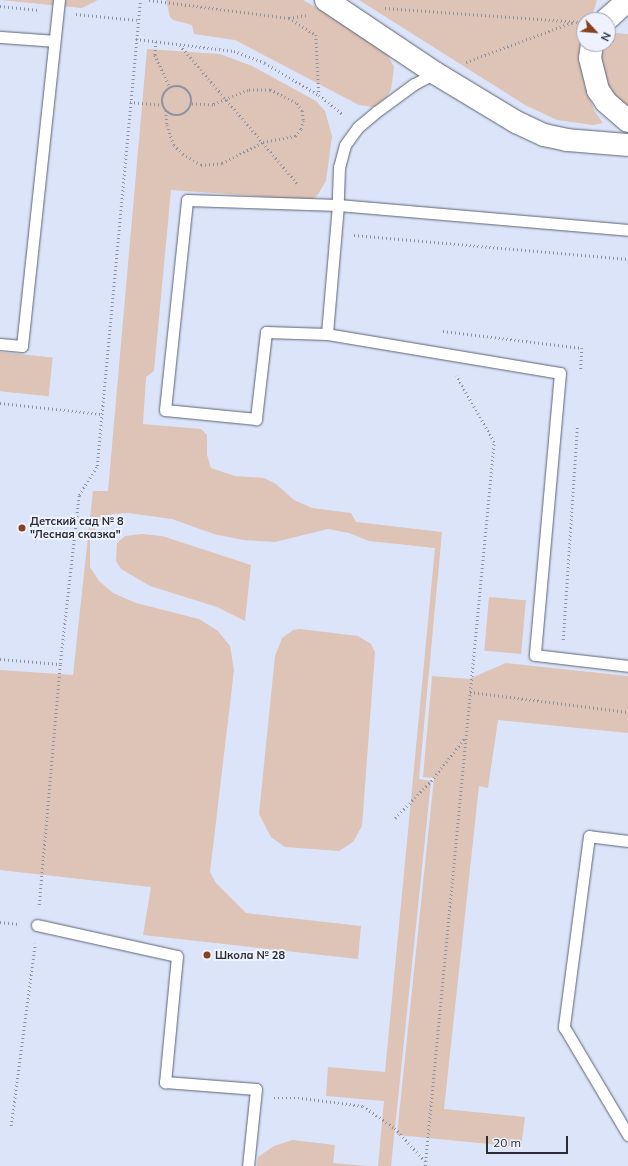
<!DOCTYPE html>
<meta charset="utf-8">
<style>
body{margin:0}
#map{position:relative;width:628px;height:1166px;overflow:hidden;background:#dce4f9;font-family:Mulish,sans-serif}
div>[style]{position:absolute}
.green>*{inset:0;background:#dec3b7;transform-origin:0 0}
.path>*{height:2.5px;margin-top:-1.25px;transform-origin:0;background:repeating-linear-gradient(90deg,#8d93a2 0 1px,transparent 0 4px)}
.path>.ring{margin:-1.25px;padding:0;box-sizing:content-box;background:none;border:2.5px solid #8d93a2;border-radius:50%}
.roads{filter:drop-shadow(0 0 1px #5c6375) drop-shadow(0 0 1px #5c6375)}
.lane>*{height:11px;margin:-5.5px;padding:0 5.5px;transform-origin:5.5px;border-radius:5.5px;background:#fff}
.secondary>*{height:22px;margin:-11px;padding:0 11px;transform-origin:11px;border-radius:11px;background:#fff}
.dots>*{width:11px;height:11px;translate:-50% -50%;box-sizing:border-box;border:2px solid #edf2fe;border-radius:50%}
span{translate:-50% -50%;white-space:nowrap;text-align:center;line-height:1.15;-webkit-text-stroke:4px #edf2fe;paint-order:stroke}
.poi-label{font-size:11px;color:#2a2d35;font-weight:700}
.left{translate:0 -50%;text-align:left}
.north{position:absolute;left:576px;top:12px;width:40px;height:40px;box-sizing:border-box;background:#edf2fe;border:1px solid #9fa3ae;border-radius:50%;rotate:116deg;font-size:11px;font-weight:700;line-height:16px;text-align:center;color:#2a2d35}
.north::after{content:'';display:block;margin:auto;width:14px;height:18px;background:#88421d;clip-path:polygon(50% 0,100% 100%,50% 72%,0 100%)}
.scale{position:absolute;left:486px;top:1136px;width:82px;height:18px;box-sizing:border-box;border:2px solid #2a2d35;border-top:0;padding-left:5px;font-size:12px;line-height:14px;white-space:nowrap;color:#2a2d35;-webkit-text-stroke:3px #edf2fe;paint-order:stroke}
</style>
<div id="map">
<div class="green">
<i style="clip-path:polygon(0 0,98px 0,82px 8px)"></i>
<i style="clip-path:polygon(166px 0,303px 0,382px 45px,394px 67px,391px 90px,386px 98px,373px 107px,359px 105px,235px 40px,194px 34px,192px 25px,173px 20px,170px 17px)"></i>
<i style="clip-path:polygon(359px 0,597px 0,591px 20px,584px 20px,581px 65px,584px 84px,595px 112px,603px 123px,593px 125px,557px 120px,525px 105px)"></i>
<i style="clip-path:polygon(615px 33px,628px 34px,628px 108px,621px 103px,609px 88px,601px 72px,601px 52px)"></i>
<i style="clip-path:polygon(147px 49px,220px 54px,252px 66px,316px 101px,325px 111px,332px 136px,326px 181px,317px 196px,311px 200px,171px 190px,154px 371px,146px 377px,143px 424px,201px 429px,207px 435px,207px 455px,211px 468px,235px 476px,264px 478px,276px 484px,294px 500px,312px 508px,351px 513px,356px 522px,442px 532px,419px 779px,431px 781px,391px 1166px,378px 1166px,384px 1101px,326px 1096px,328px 1067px,385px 1072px,435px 548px,369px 541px,349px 533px,328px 529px,275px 542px,243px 540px,214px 534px,172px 519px,128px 513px,113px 514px,100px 521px,90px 540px,90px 567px,99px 581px,113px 593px,136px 603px,199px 619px,218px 631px,230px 646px,234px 670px,210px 872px,216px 883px,246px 913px,361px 926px,358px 959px,143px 935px,151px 887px,0 870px,0 670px,73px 675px,93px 491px,108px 491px)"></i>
<i style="left:0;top:352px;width:53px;height:39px;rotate:6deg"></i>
<i style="clip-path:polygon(142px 534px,162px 536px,251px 565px,245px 621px,217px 607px,150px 586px,121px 569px,116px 561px,117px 543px,125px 536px)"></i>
<i style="left:489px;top:597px;width:37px;height:54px;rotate:5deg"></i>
<i style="clip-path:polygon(300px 629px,358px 636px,371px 644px,375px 652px,362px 826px,353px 842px,339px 851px,285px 847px,271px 837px,259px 814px,275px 656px,282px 638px,293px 630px)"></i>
<i style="clip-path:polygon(506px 663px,628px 676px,628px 733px,498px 720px,488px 788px,479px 786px,444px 1109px,525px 1117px,521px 1147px,397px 1135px,434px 778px,423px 777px,432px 676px,469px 679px)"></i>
<i style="clip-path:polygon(292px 1140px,335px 1145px,333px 1163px,368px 1166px,257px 1166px,258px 1157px,274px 1146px)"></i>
</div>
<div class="path">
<i style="left:149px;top:0;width:141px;rotate:7.3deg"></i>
<i style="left:289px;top:18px;width:32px;rotate:32deg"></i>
<i style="left:316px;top:35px;width:59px;rotate:87.1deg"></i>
<i style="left:0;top:6px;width:39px;rotate:6deg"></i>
<i style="left:385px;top:8px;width:195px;rotate:4.1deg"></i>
<i style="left:76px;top:14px;width:61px;rotate:5.6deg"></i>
<i style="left:289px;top:18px;width:17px;rotate:-10deg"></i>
<i style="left:136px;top:39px;width:99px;rotate:7deg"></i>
<i style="left:234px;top:51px;width:33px;rotate:21deg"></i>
<i style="left:265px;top:63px;width:63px;rotate:30.7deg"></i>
<i style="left:319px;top:95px;width:32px;rotate:39deg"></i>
<i style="left:156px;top:42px;width:13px;rotate:94deg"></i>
<i style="left:155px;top:55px;width:35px;rotate:65deg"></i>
<i style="left:180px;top:45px;width:181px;rotate:49.7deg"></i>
<i style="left:466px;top:62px;width:114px;rotate:-20.5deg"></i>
<i class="ring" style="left:162px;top:86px;width:27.5px;height:27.5px"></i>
<i style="left:130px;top:102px;width:33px;rotate:5deg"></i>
<i style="left:166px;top:111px;width:14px;rotate:86deg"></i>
<i style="left:167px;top:125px;width:21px;rotate:71deg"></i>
<i style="left:174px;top:145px;width:13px;rotate:45deg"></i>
<i style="left:183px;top:154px;width:21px;rotate:31deg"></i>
<i style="left:201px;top:165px;width:21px;rotate:-5deg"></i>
<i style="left:222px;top:163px;width:46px;rotate:-27.1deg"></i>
<i style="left:263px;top:142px;width:33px;rotate:-11deg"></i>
<i style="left:295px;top:136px;width:9px;rotate:-49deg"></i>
<i style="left:301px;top:129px;width:9px;rotate:-77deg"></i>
<i style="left:303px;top:120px;width:9px;rotate:-96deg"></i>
<i style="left:302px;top:111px;width:10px;rotate:-127deg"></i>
<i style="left:296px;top:103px;width:29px;rotate:-153deg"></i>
<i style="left:270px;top:90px;width:22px;rotate:180deg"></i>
<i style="left:248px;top:90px;width:38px;rotate:157deg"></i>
<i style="left:213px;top:105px;width:21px;rotate:-177deg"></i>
<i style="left:354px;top:235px;width:275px;rotate:5deg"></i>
<i style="left:443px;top:331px;width:140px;rotate:7deg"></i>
<i style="left:582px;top:348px;width:22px;rotate:93deg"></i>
<i style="left:0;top:403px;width:103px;rotate:6.2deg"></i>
<i style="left:563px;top:640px;width:213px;rotate:-86.2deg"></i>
<i style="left:0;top:659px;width:60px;rotate:4.8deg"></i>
<i style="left:60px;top:664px;width:170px;rotate:-83.6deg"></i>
<i style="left:79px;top:495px;width:34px;rotate:-58deg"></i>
<i style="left:97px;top:466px;width:468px;rotate:-84.7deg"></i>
<i style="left:470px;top:692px;width:159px;rotate:7.2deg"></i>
<i style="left:395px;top:818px;width:52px;rotate:-45.8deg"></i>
<i style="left:431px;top:781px;width:55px;rotate:-51.7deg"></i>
<i style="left:39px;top:905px;width:242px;rotate:-85deg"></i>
<i style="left:0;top:922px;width:19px;rotate:6deg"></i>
<i style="left:274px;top:1098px;width:28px"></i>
<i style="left:302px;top:1098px;width:62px;rotate:7.5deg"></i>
<i style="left:363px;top:1106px;width:39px;rotate:35deg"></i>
<i style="left:395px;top:1128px;width:45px;rotate:47.7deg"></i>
<i style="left:11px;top:1126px;width:184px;rotate:-82.5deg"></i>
<i style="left:425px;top:1166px;width:727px;rotate:-84.56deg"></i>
<i style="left:494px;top:442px;width:76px;rotate:-119.9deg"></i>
</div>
<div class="roads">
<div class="lane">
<i style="left:0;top:37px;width:54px;rotate:4.2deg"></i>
<i style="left:435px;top:73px;width:24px;rotate:152deg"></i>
<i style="left:414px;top:84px;width:47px;rotate:143.6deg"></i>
<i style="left:376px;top:112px;width:23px;rotate:140deg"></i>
<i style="left:358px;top:127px;width:22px;rotate:126deg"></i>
<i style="left:345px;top:145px;width:23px;rotate:105deg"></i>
<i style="left:339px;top:167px;width:38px;rotate:92deg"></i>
<i style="left:338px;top:205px;width:129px;rotate:94.9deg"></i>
<i style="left:327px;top:334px;width:61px;rotate:-178.1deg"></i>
<i style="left:266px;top:332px;width:88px;rotate:96.6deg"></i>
<i style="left:256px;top:419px;width:91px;rotate:-174.4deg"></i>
<i style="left:165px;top:410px;width:211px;rotate:-84deg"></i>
<i style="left:187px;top:200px;width:151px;rotate:1.9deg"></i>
<i style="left:338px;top:205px;width:291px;rotate:4.9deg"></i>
<i style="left:327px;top:334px;width:236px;rotate:9.5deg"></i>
<i style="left:560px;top:373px;width:283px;rotate:95.1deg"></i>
<i style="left:535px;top:655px;width:94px;rotate:6.7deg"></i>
<i style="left:0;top:344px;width:22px;rotate:5deg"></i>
<i style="left:22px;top:346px;width:348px;rotate:-83.9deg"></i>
<i style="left:628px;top:841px;width:39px;rotate:-173deg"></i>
<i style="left:589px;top:836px;width:193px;rotate:97.5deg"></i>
<i style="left:564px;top:1027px;width:126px;rotate:59.3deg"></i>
<i style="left:37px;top:925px;width:143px;rotate:12.5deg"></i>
<i style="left:177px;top:956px;width:127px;rotate:95.4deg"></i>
<i style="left:165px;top:1082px;width:91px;rotate:4.4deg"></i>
<i style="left:256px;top:1089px;width:77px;rotate:95.9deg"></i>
</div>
<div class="secondary">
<i style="left:326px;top:0;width:131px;rotate:33.8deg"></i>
<i style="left:435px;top:73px;width:95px;rotate:31.2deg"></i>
<i style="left:516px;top:122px;width:31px;rotate:25deg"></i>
<i style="left:544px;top:135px;width:24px;rotate:12deg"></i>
<i style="left:567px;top:140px;width:61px;rotate:4.7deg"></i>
<i style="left:606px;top:20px;width:30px;rotate:-42deg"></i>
<i style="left:592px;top:44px;width:14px;rotate:98deg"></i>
<i style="left:590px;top:58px;width:33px;rotate:76deg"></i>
<i style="left:598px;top:90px;width:14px;rotate:56deg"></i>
<i style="left:606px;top:102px;width:29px;rotate:41deg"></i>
</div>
</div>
<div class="dots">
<i style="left:22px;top:528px;background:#88421d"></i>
<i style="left:207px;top:955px;background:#88421d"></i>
</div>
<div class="poi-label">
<span class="left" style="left:30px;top:528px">Детский сад № 8<br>"Лесная сказка"</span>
<span class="left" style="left:215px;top:955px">Школа № 28</span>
</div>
<div class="north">N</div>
<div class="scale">20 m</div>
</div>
